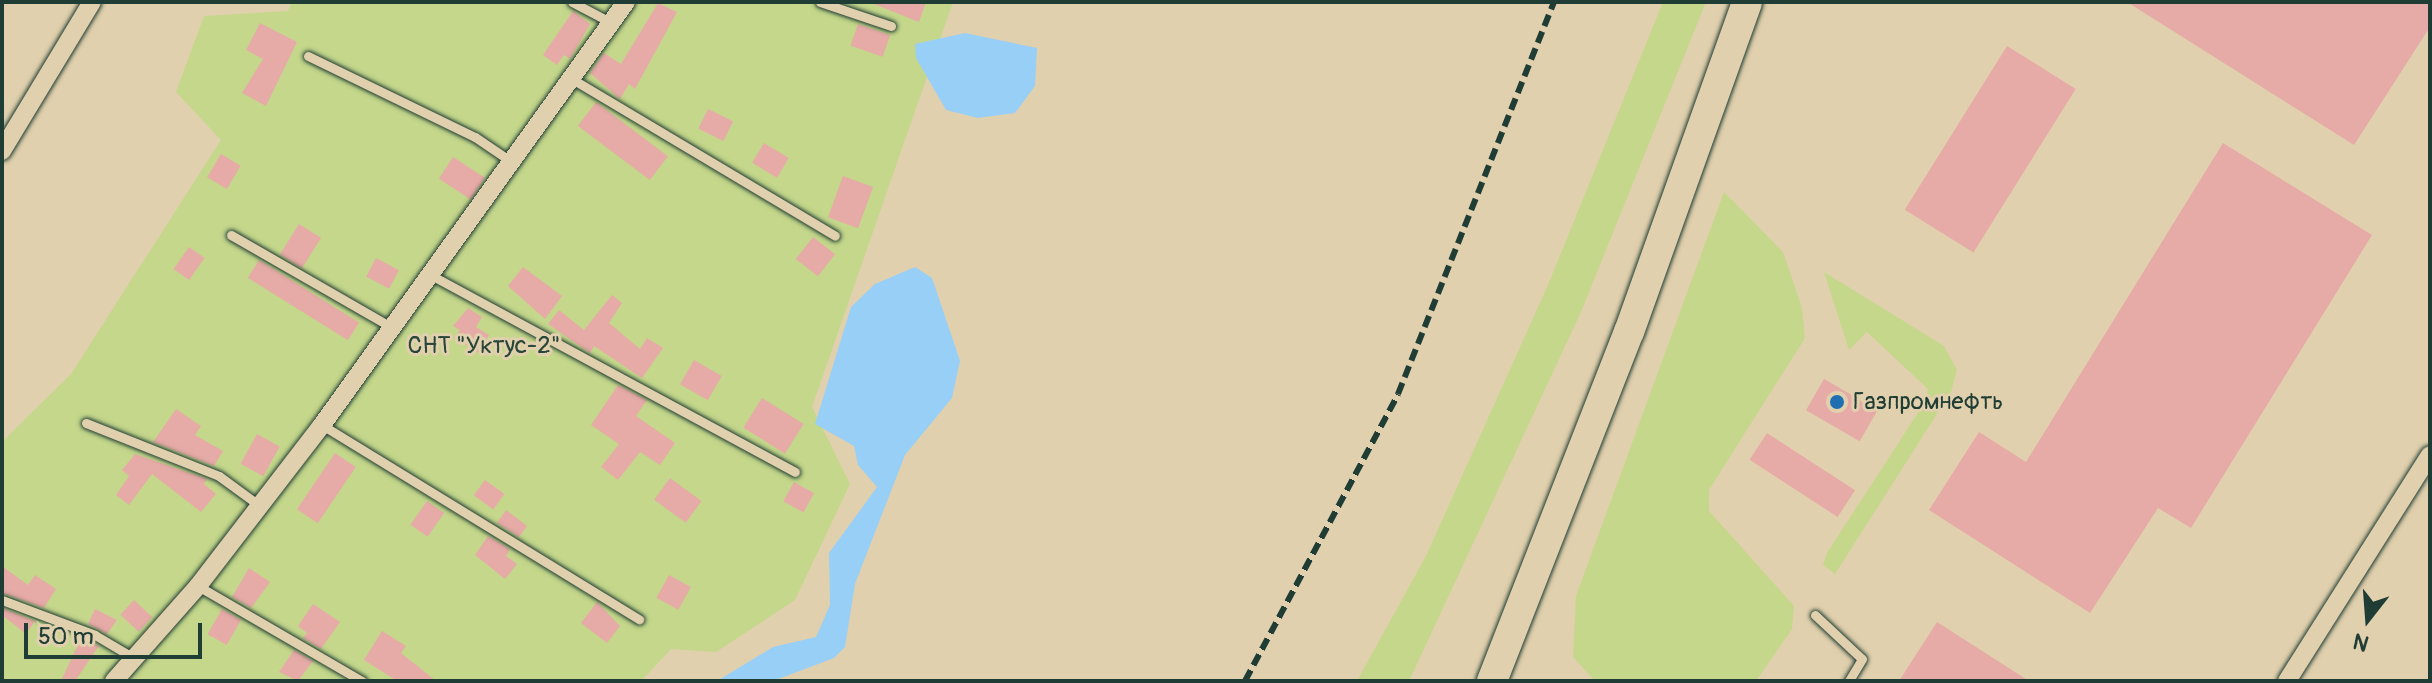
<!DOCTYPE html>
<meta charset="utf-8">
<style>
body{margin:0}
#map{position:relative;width:2432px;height:683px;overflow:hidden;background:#e1d0ad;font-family:Pangolin,sans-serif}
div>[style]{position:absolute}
.green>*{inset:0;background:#c4d78b}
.water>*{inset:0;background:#98cff7}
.building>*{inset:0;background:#e6aba6;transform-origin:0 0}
.roads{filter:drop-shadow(0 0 2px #1f3d34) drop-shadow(0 0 2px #1f3d34)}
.service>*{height:9px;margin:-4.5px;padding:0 4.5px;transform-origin:4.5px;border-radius:4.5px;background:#e1d0ad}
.minor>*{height:18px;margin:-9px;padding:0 9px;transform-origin:9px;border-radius:9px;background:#e1d0ad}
.primary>*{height:30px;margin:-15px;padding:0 15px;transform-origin:15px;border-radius:15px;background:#e1d0ad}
.rail>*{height:6px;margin-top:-3px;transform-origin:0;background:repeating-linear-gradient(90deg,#1f3d34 0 12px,transparent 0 18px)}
.dots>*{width:22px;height:22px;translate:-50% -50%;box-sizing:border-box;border:4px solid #e1d0ad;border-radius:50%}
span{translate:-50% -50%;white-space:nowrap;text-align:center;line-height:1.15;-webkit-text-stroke:6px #e1d0ad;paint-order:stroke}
.park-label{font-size:24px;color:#274538}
.poi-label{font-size:24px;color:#1f3d34}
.left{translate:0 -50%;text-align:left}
.frame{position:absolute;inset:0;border:4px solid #1f3d34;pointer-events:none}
.north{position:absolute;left:2328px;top:579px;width:80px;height:80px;-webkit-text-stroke:6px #e1d0ad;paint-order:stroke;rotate:197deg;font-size:22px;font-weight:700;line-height:32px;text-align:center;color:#1f3d34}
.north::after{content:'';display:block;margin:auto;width:28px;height:36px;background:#1f3d34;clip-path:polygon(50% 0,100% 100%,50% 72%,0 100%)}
.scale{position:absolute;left:24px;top:623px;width:178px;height:36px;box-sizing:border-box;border:4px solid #1f3d34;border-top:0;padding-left:10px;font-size:24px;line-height:28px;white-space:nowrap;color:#1f3d34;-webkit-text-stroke:6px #e1d0ad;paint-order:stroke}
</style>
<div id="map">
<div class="green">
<i style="clip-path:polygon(292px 2px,953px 2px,812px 407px,850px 484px,795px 600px,716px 652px,671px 649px,641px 681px,2px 681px,2px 442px,71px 374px,221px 140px,176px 92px,204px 16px,288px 11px)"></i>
<i style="clip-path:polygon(1663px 2px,1706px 2px,1581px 312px,1409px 681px,1357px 681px,1426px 556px,1548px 285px)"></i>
<i style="clip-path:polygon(1724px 192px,1783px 252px,1802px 308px,1805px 338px,1709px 490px,1709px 511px,1794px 606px,1792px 629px,1756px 681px,1595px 681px,1573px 657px,1576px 596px)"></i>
<i style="clip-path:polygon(1824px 272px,1944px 346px,1957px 370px,1951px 392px,1835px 574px,1823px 565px,1827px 553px,1925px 402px,1928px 389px,1867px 332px,1849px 350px)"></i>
</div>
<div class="water">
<i style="clip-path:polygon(965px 33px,1037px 48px,1035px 86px,1015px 113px,978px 118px,946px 110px,916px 58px,915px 44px)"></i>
<i style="clip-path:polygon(915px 267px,932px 278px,960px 361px,952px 398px,905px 455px,855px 584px,845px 647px,834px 658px,773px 681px,717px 681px,773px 647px,816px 637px,830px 605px,829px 553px,877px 487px,858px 465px,854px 446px,815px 424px,851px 307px,875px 284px)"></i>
</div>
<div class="building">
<i style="clip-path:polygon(869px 2px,926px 2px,919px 22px)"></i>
<i style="clip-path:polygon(2127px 2px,2430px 2px,2430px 27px,2354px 145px)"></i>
<i style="clip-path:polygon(658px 3px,677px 12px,635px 89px,629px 84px,620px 99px,590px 73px,604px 53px,621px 64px)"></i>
<i style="clip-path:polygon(573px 11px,590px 24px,570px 59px,564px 55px,557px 65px,543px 55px)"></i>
<i style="clip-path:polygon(260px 23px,297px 42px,266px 106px,242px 93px,263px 59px,246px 50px)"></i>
<i style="left:858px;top:24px;width:34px;height:23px;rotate:19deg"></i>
<i style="left:2007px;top:46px;width:81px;height:193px;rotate:32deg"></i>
<i style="left:596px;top:102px;width:90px;height:30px;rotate:37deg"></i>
<i style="left:708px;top:109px;width:28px;height:22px;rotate:26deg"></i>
<i style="left:764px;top:143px;width:29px;height:23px;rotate:31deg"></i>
<i style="clip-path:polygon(2223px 143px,2372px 235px,2191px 528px,2158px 508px,2090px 613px,1929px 510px,1979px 432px,2026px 462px)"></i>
<i style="left:221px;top:154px;width:23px;height:27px;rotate:31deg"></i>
<i style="left:453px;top:157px;width:38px;height:26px;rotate:33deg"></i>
<i style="left:843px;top:176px;width:32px;height:44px;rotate:20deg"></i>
<i style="left:299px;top:224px;width:26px;height:36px;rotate:32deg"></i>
<i style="left:813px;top:237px;width:28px;height:28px;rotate:38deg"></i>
<i style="left:189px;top:247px;width:19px;height:27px;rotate:35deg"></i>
<i style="left:376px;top:258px;width:26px;height:21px;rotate:28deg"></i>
<i style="left:259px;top:260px;width:118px;height:21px;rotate:32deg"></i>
<i style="clip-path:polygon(523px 267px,562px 296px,545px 319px,508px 286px)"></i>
<i style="clip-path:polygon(612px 295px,622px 303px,609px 323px,640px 349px,647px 338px,663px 348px,642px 378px,594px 346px,590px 353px,548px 324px,559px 310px,584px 330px)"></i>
<i style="clip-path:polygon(468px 308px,482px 317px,476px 327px,489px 335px,479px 353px,454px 338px,460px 330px,453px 326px)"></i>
<i style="left:694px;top:360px;width:32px;height:28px;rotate:30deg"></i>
<i style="left:1824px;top:379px;width:62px;height:36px;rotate:30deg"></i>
<i style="clip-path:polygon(618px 385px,647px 400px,636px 416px,675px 443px,660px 465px,640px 452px,618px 480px,601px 467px,619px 444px,591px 425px)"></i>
<i style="left:762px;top:398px;width:49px;height:35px;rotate:32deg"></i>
<i style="clip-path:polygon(176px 409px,201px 426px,195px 435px,223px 451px,214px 466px,153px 442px)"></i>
<i style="left:1767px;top:433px;width:105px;height:32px;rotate:33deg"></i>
<i style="left:257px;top:434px;width:26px;height:34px;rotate:29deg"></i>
<i style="left:335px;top:453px;width:25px;height:68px;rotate:34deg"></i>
<i style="clip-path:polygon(135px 454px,207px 479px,204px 484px,216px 494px,201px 512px,152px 474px,129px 505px,116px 495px,129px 476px,122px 470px)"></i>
<i style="left:670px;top:478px;width:39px;height:27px;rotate:36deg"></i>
<i style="left:485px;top:480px;width:24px;height:19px;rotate:36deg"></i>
<i style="left:794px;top:482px;width:23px;height:22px;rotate:29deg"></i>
<i style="left:427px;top:501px;width:21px;height:29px;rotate:35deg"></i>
<i style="clip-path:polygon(506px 510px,527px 526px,519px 537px,497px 523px)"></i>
<i style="clip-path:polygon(488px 536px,510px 549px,506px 556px,517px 564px,505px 579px,475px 555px)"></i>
<i style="clip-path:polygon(2px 566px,28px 585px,35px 575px,56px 589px,44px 608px,2px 593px)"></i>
<i style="clip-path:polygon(249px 568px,270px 582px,251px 608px,232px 597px)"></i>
<i style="left:669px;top:575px;width:25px;height:26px;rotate:29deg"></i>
<i style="left:134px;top:600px;width:25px;height:20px;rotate:43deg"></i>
<i style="clip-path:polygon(597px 602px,620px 626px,607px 643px,581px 623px)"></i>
<i style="clip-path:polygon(313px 604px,340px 622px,321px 649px,303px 638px,307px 633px,298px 626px)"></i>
<i style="clip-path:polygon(2px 608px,35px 621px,26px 634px,2px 615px)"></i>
<i style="clip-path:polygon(95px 609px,117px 620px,107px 634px,88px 624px)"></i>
<i style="left:222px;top:609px;width:22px;height:29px;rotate:30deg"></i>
<i style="clip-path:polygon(1937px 622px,2029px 681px,1899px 681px)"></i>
<i style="clip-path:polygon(382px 631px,406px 646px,401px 653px,436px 681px,397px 681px,364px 660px)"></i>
<i style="clip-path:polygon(81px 638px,99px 646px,75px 681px,61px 681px)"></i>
<i style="clip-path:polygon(294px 650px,313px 661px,298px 681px,279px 672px)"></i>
</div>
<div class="roads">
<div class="service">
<i style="left:572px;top:2px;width:43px;rotate:27.8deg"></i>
<i style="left:820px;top:2px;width:75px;rotate:18.7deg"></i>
<i style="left:308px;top:56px;width:186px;rotate:25.9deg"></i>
<i style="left:475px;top:137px;width:41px;rotate:34.1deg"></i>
<i style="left:572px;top:79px;width:306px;rotate:30.8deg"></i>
<i style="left:231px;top:235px;width:185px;rotate:29.9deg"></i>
<i style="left:429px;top:274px;width:416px;rotate:28.4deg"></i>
<i style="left:86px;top:423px;width:143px;rotate:21.7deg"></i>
<i style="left:219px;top:476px;width:51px;rotate:36.2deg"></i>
<i style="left:322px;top:425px;width:372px;rotate:31.5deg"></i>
<i style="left:198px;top:586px;width:190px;rotate:30.1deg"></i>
<i style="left:2px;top:600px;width:99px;rotate:20.6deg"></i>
<i style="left:95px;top:635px;width:43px;rotate:30.7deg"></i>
<i style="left:1815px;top:615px;width:64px;rotate:43.1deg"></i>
<i style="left:1862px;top:659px;width:26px;rotate:121deg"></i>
</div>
<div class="minor">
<i style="left:2px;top:151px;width:174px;rotate:-58.9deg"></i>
<i style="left:114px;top:681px;width:127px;rotate:-48.5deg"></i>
<i style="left:198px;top:586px;width:203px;rotate:-52.4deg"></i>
<i style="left:322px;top:425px;width:521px;rotate:-54.3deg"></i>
<i style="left:2287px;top:681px;width:267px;rotate:-57.7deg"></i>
</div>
<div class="primary">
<i style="left:1492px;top:681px;width:375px;rotate:-68.6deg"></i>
<i style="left:1629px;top:332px;width:350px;rotate:-70.3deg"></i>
</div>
</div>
<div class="rail">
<i style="left:1245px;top:681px;width:325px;rotate:-61.9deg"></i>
<i style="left:1398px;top:394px;width:422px;rotate:-68.3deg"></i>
</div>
<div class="dots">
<i style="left:1837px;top:402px;background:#1f6fb2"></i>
</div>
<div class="park-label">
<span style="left:484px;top:346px">СНТ "Уктус-2"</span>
</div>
<div class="poi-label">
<span class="left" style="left:1853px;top:402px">Газпромнефть</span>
</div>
<div class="frame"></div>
<div class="north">N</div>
<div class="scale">50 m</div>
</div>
